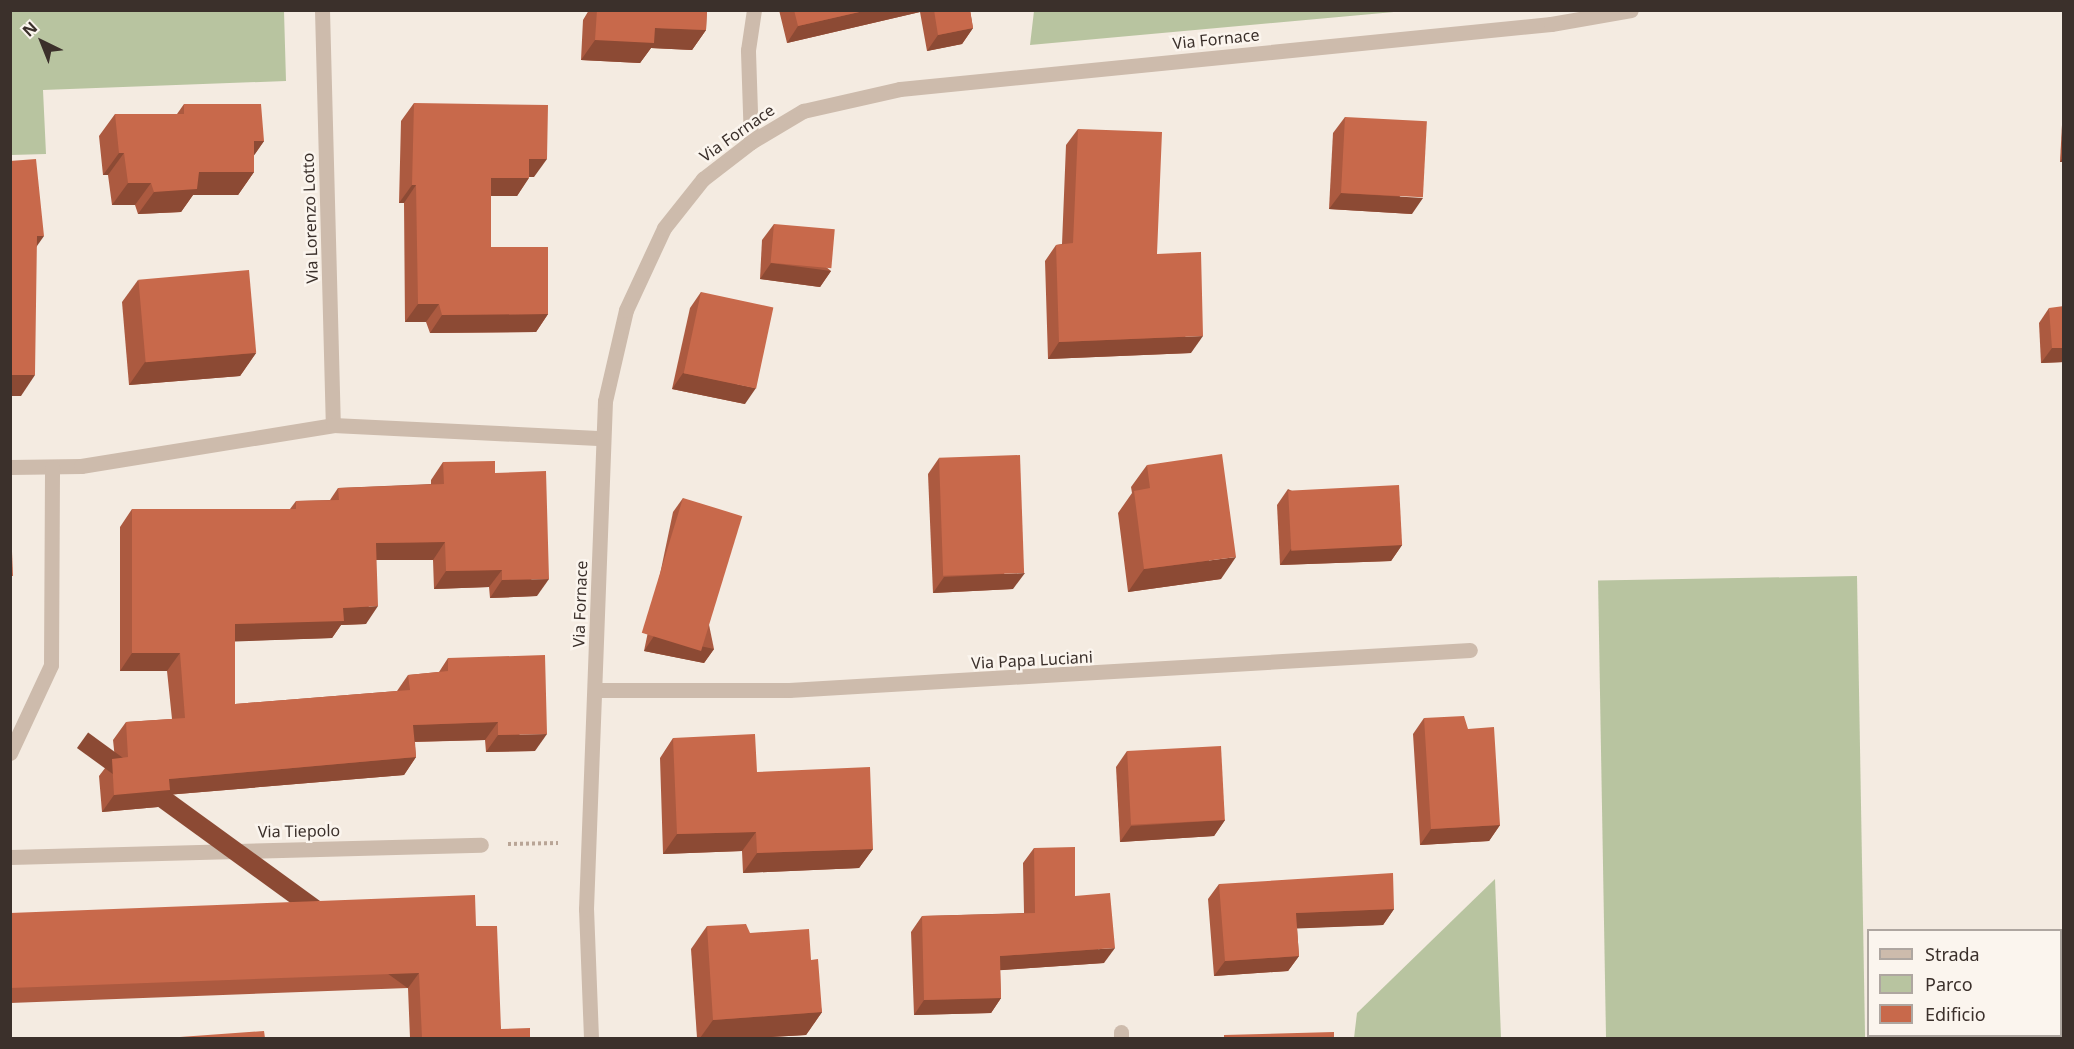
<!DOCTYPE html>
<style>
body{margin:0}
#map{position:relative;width:2074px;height:1049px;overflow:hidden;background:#f4ebe1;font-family:"Noto Sans",sans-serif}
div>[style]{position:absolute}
.green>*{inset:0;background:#b8c4a0;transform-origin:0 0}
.path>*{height:4px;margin-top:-2px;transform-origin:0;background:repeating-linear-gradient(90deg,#b9a596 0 3px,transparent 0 6px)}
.minor>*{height:15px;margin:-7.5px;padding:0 7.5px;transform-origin:7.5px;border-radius:7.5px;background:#cdbbac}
.wall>*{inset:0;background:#ac5a40}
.shaded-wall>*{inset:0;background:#8c4a34;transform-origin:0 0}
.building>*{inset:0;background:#c8694b;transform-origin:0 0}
span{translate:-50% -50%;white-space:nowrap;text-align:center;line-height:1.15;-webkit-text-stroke:5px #fbf5ee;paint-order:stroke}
.street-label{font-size:16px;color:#3b302b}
.frame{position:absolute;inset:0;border:12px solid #3b302b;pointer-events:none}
.legend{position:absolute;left:1867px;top:929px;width:195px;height:108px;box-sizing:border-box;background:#fbf5ee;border:2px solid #aea6a0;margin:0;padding:8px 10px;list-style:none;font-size:18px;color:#3b302b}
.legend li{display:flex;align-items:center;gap:12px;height:30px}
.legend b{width:30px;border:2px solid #aea6a0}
.north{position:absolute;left:12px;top:12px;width:60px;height:60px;-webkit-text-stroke:4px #fbf5ee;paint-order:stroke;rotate:317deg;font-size:16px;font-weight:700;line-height:24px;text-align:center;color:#3b302b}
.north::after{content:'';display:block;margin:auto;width:21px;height:27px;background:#3b302b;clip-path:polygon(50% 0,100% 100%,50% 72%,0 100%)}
</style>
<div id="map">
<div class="green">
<i style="clip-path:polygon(10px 11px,284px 11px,286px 81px,43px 90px,46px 154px,11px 155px)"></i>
<i style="clip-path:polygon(1034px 11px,1034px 10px,1405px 11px,1030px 45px)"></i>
<i style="left:1857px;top:576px;width:462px;height:259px;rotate:89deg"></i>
<i style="clip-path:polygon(1495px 879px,1501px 1038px,1354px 1038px,1357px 1013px)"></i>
</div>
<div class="path">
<i style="left:508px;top:844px;width:50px;rotate:-1.1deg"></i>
</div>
<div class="minor">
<i style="left:322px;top:10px;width:415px;rotate:88.5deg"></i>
<i style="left:751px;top:142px;width:92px;rotate:-91.9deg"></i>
<i style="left:748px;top:50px;width:40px;rotate:-81.5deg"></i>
<i style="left:10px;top:467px;width:71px;rotate:-0.8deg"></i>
<i style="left:81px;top:466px;width:255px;rotate:-9.2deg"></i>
<i style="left:333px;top:425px;width:270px;rotate:2.8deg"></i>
<i style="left:595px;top:690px;width:194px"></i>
<i style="left:789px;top:690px;width:682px;rotate:-3.36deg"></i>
<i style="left:10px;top:753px;width:97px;rotate:-65deg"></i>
<i style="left:51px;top:665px;width:198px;rotate:-89.7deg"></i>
<i style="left:10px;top:857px;width:471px;rotate:-1.5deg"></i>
<i style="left:1121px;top:1032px;width:6px;rotate:90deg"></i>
<i style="left:591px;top:1038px;width:129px;rotate:-92.2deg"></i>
<i style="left:586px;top:909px;width:508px;rotate:-87.86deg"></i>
<i style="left:605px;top:401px;width:93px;rotate:-77deg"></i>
<i style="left:626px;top:310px;width:90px;rotate:-65.1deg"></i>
<i style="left:664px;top:228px;width:63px;rotate:-51.5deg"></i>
<i style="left:703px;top:179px;width:61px;rotate:-37.6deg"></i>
<i style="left:751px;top:142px;width:61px;rotate:-30.8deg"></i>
<i style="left:803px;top:111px;width:99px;rotate:-12.8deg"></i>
<i style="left:900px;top:89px;width:654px;rotate:-5.7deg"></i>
<i style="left:1551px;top:24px;width:81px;rotate:-9.9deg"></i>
</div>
<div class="wall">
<i style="clip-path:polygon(589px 10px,707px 10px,706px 30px,692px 50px,651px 48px,640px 63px,581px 60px,583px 20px)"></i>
<i style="clip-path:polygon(779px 10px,970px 10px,973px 28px,962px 44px,927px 51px,920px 12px,787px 43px)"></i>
<i style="clip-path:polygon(2064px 87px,2064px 162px,2060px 162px)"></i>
<i style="clip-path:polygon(414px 103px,534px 177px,529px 177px,517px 196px,491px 196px,491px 247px,548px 314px,536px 332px,430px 333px,426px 322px,405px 322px,404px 203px,399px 203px,401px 121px)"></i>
<i style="clip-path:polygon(184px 104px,264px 141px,254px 155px,254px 172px,238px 195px,193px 195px,181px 212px,138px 214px,135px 205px,112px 205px,108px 175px,103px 175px,99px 136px,115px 114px,177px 114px)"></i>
<i style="clip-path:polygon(1345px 117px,1412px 214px,1329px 209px,1333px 133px)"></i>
<i style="clip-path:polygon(1078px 129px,1157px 254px,1191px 353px,1048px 359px,1045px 261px,1056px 245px,1062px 244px,1066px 145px)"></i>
<i style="clip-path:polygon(774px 224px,831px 271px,820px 287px,760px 279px,762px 240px)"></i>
<i style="clip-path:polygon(138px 280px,256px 353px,240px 376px,129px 385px,122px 302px)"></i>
<i style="clip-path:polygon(701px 292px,745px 404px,672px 389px,690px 308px)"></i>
<i style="clip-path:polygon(2049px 308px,2064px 362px,2041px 363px,2039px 323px)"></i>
<i style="clip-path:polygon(939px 458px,1013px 589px,933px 593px,928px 474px)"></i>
<i style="clip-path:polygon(443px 462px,495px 473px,537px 596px,490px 598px,489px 587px,434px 589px,433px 560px,376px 560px,366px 624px,341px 625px,332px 638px,235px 641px,235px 704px,397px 691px,408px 675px,439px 672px,448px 658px,535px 751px,486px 752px,485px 740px,415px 742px,416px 757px,404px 775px,166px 795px,158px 807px,102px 812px,99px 776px,112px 759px,115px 759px,113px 740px,126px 722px,172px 719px,167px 671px,120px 671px,120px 527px,132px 509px,290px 509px,296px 501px,330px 500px,338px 488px,431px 484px,431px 480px)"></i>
<i style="clip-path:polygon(1147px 465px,1221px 579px,1128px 592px,1118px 513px,1132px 493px,1131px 487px)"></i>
<i style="clip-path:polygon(1288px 489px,1402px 545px,1391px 561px,1280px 565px,1277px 505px)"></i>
<i style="clip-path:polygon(683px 498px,714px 649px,704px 663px,644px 651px,673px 512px)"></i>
<i style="clip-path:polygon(1424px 718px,1500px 825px,1489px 841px,1420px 845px,1413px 734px)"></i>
<i style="clip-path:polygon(673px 738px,757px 772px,873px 849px,859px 868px,743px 873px,742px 851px,663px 854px,660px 758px)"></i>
<i style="clip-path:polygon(1127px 751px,1225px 820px,1214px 836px,1120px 842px,1116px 767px)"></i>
<i style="clip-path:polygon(1034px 848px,1075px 896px,1104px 963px,1000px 970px,1001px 998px,991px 1013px,914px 1015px,911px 932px,922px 916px,1024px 913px,1023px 863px)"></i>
<i style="clip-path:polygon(1219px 884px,1394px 909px,1383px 925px,1297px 928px,1299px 956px,1288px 971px,1214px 976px,1208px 899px)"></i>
<i style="clip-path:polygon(10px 913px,476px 926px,501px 1029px,530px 1038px,410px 1038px,408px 988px,10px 1003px)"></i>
<i style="clip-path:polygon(707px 926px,750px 933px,811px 960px,822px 1012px,806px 1035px,754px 1038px,697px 1038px,691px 949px)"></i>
</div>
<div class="shaded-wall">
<i style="clip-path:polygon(868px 10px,921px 10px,920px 12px,787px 43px,798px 26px)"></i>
<i style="clip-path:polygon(655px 28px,706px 30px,692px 50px,651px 48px,640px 63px,581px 60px,595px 40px)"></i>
<i style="clip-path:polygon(973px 28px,962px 44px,927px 51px,938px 35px)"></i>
<i style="clip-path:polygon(254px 141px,264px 141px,248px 164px)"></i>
<i style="clip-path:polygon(119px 153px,124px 153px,108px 175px,103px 175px)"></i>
<i style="clip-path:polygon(2064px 156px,2064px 162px,2060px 162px)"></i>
<i style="clip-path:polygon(529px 159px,547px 159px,534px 177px,517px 177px)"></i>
<i style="clip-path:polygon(199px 172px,254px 172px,238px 195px,193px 195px,181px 212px,138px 214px,154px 192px)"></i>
<i style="clip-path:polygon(491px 178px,529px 178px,517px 196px,478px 196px)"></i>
<i style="clip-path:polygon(128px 183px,151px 183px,135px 205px,112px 205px)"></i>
<i style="clip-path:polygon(412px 185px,416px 185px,404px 203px,399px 203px)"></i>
<i style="clip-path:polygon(1341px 193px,1423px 198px,1412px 214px,1329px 209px)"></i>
<i style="clip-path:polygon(37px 236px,44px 236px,30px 256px)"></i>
<i style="clip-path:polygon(771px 263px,831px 271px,820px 287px,760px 279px)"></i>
<i style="clip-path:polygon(418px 304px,439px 304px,426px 322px,405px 322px)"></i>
<i style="clip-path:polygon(548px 314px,536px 332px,430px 333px,442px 315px)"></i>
<i style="clip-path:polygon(1203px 336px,1191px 353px,1048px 359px,1059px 342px)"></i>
<i style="clip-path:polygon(2052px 348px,2064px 348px,2064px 362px,2041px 363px)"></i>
<i style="clip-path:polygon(256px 353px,240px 376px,129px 385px,145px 362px)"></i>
<i style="clip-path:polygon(683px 373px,756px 388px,745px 404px,672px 389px)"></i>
<i style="clip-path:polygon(10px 375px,35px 375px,21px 396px,10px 396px)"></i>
<i style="clip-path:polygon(445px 542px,433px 560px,364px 560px,376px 543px)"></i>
<i style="clip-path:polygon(1402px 545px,1391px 561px,1280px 565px,1291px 549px)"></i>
<i style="clip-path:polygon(1236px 557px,1221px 579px,1128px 592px,1144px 569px)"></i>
<i style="clip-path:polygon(502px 570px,489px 587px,434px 589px,446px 571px)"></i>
<i style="clip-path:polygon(1025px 573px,1013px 589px,933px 593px,944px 577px)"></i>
<i style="clip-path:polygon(549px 579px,537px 596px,490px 598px,502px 580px)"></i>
<i style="clip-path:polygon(378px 606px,366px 624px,341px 625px,332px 638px,222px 642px,235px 624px,343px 608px)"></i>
<i style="clip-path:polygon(654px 636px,714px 649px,704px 663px,644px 651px)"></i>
<i style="clip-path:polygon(132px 653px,180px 653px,167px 671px,120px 671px)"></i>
<i style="clip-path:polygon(498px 722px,485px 740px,401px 742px,413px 725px)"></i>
<i style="clip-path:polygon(547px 734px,535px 751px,486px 752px,498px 735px)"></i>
<i style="clip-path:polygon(416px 757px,404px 775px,166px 795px,158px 807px,102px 812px,114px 795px,169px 779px)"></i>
<i style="clip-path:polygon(1225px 820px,1214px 836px,1120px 842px,1131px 826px)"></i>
<i style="clip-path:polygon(1500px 825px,1489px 841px,1420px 845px,1431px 829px)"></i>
<i style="clip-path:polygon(756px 832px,742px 851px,663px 854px,677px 834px)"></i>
<i style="clip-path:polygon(873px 849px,859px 868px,743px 873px,757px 853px)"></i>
<i style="clip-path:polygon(1394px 909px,1383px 925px,1285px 929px,1296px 913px)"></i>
<i style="clip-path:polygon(1115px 948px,1104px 963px,989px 971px,1000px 956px)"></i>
<i style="clip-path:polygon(1299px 956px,1288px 971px,1214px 976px,1225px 961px)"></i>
<i style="left:419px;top:973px;width:19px;height:409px;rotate:126deg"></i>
<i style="clip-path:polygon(1001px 998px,991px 1013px,914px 1015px,924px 1000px)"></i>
<i style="clip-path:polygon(822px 1012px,806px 1035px,754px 1038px,700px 1038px,713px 1020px)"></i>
</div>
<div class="building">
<i style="clip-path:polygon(597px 10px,707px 10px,706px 30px,655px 28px,654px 43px,595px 40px)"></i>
<i style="clip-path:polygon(794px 10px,868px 10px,798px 26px)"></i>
<i style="clip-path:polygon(934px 10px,970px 10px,973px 28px,938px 35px)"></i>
<i style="clip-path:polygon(414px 103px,548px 105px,547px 159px,529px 159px,529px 178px,491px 178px,491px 247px,548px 247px,548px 314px,442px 315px,439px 304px,418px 304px,416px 185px,412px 185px)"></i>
<i style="clip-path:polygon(184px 104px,261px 104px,264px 141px,254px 141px,254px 172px,199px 172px,197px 189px,154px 192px,151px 183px,128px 183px,124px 153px,119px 153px,115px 114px,184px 114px)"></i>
<i style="left:1345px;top:117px;width:82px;height:76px;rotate:3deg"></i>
<i style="clip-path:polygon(1078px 129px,1162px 132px,1157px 254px,1201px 252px,1203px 336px,1059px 342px,1056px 245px,1073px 243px)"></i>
<i style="clip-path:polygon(36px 159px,44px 236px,37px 236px,35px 375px,10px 375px,10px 161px)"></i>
<i style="left:774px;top:224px;width:61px;height:39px;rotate:5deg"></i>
<i style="left:249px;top:270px;width:83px;height:111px;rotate:85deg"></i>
<i style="left:701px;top:292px;width:74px;height:83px;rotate:12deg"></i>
<i style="clip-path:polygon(2064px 306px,2064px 348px,2052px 348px,2049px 308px)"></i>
<i style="clip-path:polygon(1222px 454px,1236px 557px,1144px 569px,1134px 491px,1150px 488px,1147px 465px)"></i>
<i style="left:1020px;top:455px;width:118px;height:81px;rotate:88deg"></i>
<i style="clip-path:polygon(495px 461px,495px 473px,546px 471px,549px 579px,502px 580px,502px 570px,446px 571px,445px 542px,376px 543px,378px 606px,343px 608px,344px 621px,235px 624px,235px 704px,410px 690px,408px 675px,448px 671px,448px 658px,545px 655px,547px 734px,498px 735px,498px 722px,413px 725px,416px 757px,169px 779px,170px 790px,114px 795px,112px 759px,128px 757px,126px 722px,185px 718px,180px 653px,132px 653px,132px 509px,296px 509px,296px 501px,339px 500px,338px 488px,444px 484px,443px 462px)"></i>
<i style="left:1399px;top:485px;width:60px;height:111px;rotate:87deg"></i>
<i style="left:683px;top:498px;width:62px;height:141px;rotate:17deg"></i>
<i style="clip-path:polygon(10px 504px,13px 576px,10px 576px)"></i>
<i style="clip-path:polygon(1464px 716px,1468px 729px,1494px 727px,1500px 825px,1431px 829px,1424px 718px)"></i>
<i style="clip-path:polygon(755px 734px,757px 772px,870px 767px,873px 849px,757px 853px,756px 832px,677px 834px,673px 738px)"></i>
<i style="left:1221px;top:746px;width:74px;height:94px;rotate:87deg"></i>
<i style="clip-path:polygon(1075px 847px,1075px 896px,1110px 893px,1115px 948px,1000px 956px,1001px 998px,924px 1000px,922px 916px,1035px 913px,1034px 848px)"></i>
<i style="clip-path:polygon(1393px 873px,1394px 909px,1296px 913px,1299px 956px,1225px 961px,1219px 884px)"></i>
<i style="clip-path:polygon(475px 895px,476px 926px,497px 926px,501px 1029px,530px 1028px,530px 1038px,422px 1038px,419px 973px,10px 988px,10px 913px)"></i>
<i style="clip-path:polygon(746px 924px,750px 933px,809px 929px,811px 960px,818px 959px,822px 1012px,713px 1020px,707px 926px)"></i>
<i style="clip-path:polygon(264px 1031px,265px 1038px,166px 1038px)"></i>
<i style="clip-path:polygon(1334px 1032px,1334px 1038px,1224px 1038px,1224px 1035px)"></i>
</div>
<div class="street-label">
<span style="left:1216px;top:39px;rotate:-6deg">Via Fornace</span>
<span style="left:737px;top:133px;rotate:-35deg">Via Fornace</span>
<span style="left:310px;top:218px;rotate:-92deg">Via Lorenzo Lotto</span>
<span style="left:580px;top:604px;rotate:-88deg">Via Fornace</span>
<span style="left:1032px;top:660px;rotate:-3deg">Via Papa Luciani</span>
<span style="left:299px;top:831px;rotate:-1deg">Via Tiepolo</span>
</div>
<div class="frame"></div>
<ul class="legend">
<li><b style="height:8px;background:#cdbbac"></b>Strada</li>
<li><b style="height:16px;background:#b8c4a0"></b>Parco</li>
<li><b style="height:16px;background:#c8694b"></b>Edificio</li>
</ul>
<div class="north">N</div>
</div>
